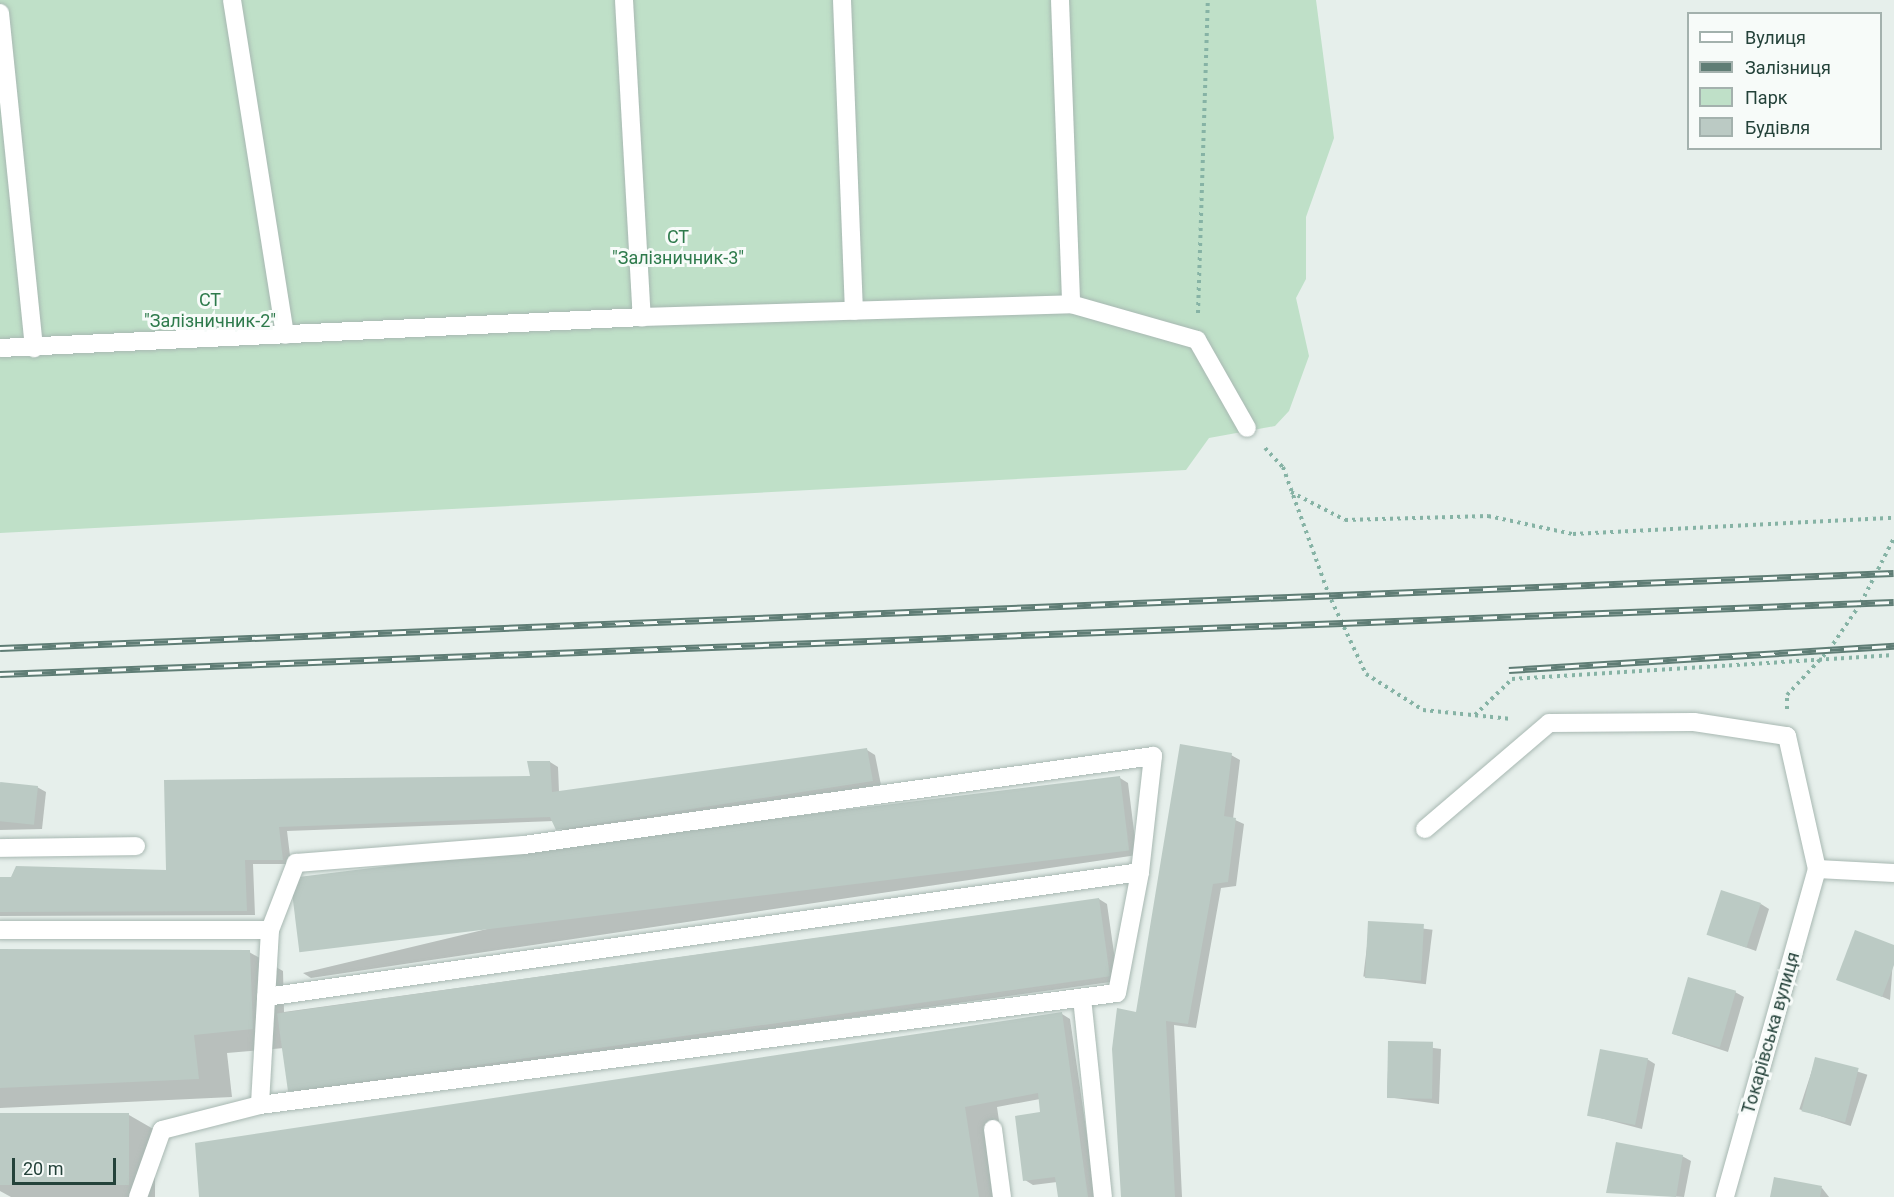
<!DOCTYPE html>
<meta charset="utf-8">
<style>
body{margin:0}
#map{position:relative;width:1894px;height:1197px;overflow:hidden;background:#e6efeb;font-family:Roboto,sans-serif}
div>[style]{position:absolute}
.green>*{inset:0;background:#bfe0c8}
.shadow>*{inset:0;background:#0003;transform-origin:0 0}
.building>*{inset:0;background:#bbcac4;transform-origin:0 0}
.path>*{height:4px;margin-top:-2px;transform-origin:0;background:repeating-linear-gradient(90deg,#86b3a5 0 3px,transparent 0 7.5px)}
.roads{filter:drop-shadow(0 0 2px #a8b8b2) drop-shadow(0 0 2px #a8b8b2)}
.minor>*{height:18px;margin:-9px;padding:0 9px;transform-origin:9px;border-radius:9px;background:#fff}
.rail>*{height:7px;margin-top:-3.5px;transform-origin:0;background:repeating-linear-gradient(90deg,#f7fbf9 0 14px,#5f7d75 0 28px);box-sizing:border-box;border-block:2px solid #5f7d75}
span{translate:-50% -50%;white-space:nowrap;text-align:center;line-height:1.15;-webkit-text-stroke:6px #f7fbf9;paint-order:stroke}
.park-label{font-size:18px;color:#2d7a4b}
.street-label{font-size:18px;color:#24423a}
.legend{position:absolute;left:1687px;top:12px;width:195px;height:138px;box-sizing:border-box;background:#f7fbf9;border:2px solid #a3b1ad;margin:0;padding:8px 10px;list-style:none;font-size:18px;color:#24423a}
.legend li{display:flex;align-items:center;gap:12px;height:30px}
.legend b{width:30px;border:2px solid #a3b1ad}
.scale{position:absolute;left:12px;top:1158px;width:104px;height:27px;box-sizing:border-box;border:3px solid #24423a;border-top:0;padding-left:8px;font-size:18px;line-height:21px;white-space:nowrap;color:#24423a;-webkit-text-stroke:4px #f7fbf9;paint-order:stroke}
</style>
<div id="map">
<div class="green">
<i style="clip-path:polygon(0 0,1316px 0,1334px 138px,1306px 217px,1306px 279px,1296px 298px,1309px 356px,1289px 411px,1275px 426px,1209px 438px,1186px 470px,0 533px)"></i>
</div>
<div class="shadow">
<i style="clip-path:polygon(867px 750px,875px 755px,881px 785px,566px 834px,554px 821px,287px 831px,291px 864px,253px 864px,255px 915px,0 916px,0 879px,168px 871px,166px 781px,531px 777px,550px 762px,558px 767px,559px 792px)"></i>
<i style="clip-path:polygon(1231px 755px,1240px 760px,1233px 819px,1244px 824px,1236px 886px,1221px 888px,1196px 1028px,1174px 1025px,1182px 1197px,1123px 1197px,1138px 1014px)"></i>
<i style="clip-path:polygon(1120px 778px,1128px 783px,1137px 855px,311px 978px,303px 973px)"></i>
<i style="clip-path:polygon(37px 787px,46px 792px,42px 829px,0 830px,0 788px)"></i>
<i style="clip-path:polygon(1099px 899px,1107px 904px,1118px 981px,300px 1094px,291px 1089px,284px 1048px,227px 1053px,232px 1097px,0 1108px,0 951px,249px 952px,283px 971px,284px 1012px)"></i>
<i style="clip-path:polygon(1761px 904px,1769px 909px,1756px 951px,1709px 934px)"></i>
<i style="left:1370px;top:922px;width:63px;height:55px;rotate:7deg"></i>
<i style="clip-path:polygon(1894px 946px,1890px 1000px,1845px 981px)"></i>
<i style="clip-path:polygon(1735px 992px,1744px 997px,1728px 1052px,1673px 1034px)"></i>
<i style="clip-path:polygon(1062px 1014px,1070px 1019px,1096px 1197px,1059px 1197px,1057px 1182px,1033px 1185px,1025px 1180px,1042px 1113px,1040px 1099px,997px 1107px,1010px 1197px,201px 1197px)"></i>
<i style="clip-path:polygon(1389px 1042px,1441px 1049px,1439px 1104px,1387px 1097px)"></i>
<i style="left:1816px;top:1058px;width:54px;height:54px;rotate:18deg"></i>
<i style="clip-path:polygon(1647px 1059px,1655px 1064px,1642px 1129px,1589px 1115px)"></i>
<i style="clip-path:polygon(0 1115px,129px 1115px,155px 1130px,155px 1197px,11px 1197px,0 1191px)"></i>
<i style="clip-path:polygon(1682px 1156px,1691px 1161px,1684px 1197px,1608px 1192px)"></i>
<i style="clip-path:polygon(1822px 1188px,1829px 1197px,1772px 1197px)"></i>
</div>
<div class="building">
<i style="clip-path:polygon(1180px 744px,1232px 753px,1224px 816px,1236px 818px,1228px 882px,1213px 884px,1188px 1024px,1166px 1021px,1175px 1197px,1121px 1197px,1112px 1049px,1117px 1008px,1136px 1012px)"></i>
<i style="clip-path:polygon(867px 748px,873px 781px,556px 830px,550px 817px,279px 827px,283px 860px,245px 860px,247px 911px,0 912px,0 877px,11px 877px,16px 866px,166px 870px,164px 780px,530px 776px,527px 761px,550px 761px,552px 792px)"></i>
<i style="left:1120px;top:776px;width:75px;height:836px;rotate:83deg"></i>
<i style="left:38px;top:786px;width:39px;height:38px;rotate:96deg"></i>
<i style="left:1721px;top:890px;width:42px;height:47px;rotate:18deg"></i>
<i style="left:1099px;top:898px;width:79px;height:830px;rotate:82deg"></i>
<i style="left:1368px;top:921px;width:56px;height:57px;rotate:3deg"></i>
<i style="clip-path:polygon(1855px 930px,1894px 945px,1894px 965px,1882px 997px,1836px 980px)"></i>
<i style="clip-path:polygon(0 949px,250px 950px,253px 1029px,194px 1035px,199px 1079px,0 1088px)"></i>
<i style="left:1688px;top:977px;width:50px;height:59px;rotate:16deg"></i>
<i style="clip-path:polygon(1062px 1012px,1088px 1197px,1058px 1197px,1055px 1177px,1023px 1181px,1015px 1116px,1040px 1112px,1038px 1093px,965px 1107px,979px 1197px,199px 1197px,195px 1143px)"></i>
<i style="left:1388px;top:1041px;width:45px;height:57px;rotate:1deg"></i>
<i style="left:1600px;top:1049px;width:49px;height:68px;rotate:11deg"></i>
<i style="left:1815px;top:1057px;width:45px;height:56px;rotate:14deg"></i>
<i style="left:0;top:1113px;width:129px;height:72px"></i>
<i style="clip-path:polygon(1616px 1142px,1683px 1155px,1676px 1197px,1606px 1193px)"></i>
<i style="clip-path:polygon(1774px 1177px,1822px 1186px,1820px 1197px,1770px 1197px)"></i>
</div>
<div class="path">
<i style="left:1198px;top:313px;width:313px;rotate:-88.2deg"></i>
<i style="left:1265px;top:448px;width:26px;rotate:47deg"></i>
<i style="left:1283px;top:467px;width:134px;rotate:70.3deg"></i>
<i style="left:1328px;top:593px;width:89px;rotate:64.9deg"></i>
<i style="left:1366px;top:674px;width:67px;rotate:32.3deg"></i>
<i style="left:1423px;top:710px;width:89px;rotate:5.8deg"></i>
<i style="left:1291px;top:492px;width:61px;rotate:27.4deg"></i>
<i style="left:1345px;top:520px;width:143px;rotate:-1.6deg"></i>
<i style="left:1488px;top:516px;width:87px;rotate:12deg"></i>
<i style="left:1573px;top:534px;width:321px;rotate:-2.9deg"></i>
<i style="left:1787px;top:709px;width:14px;rotate:-90deg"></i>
<i style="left:1787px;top:695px;width:62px;rotate:-47deg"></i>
<i style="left:1829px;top:650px;width:57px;rotate:-55.8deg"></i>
<i style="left:1861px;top:603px;width:73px;rotate:-63.1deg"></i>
<i style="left:1475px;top:715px;width:52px;rotate:-44.2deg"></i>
<i style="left:1512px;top:679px;width:383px;rotate:-3.6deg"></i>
</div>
<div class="roads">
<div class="minor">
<i style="left:232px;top:0;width:339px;rotate:81deg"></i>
<i style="left:624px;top:0;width:318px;rotate:86.8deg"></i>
<i style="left:842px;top:0;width:311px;rotate:87.8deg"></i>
<i style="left:1060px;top:0;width:304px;rotate:87.9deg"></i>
<i style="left:0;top:13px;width:337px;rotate:84.2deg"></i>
<i style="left:0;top:348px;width:643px;rotate:-2.76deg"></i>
<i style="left:642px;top:317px;width:429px;rotate:-1.7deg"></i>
<i style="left:1071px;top:304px;width:131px;rotate:15.9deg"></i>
<i style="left:1197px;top:340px;width:101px;rotate:60.4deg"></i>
<i style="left:1425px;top:829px;width:163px;rotate:-40.5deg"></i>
<i style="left:1549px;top:723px;width:145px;rotate:-0.4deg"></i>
<i style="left:1694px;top:722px;width:94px;rotate:8.6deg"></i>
<i style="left:1787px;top:736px;width:136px;rotate:77.3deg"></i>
<i style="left:1817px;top:869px;width:341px;rotate:105.7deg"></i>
<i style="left:0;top:848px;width:136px;rotate:-0.8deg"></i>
<i style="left:1817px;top:869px;width:77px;rotate:3deg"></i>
<i style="left:0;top:930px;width:270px"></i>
<i style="left:270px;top:930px;width:175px;rotate:93.3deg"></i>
<i style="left:266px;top:997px;width:883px;rotate:-8.14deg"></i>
<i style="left:1082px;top:998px;width:200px;rotate:84deg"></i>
<i style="left:993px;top:1129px;width:69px;rotate:82.5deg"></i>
<i style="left:138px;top:1197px;width:71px;rotate:-70.3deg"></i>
<i style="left:162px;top:1130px;width:101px;rotate:-14.3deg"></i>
<i style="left:260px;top:1105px;width:864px;rotate:-7.45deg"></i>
<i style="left:1117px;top:993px;width:123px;rotate:-79.2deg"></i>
<i style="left:1140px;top:872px;width:117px;rotate:-83.6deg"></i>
<i style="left:1153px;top:756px;width:635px;rotate:171.95deg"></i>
<i style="left:524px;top:845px;width:229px;rotate:175.5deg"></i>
<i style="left:296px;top:863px;width:72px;rotate:111.2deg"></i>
</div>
</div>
<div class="rail">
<i style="left:0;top:648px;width:1895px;rotate:-2.27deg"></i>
<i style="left:1509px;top:670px;width:386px;rotate:-3.6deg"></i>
<i style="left:0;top:674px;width:1895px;rotate:-2.18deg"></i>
</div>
<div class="park-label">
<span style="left:678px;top:248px">СТ<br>"Залізничник-3"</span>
<span style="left:210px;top:311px">СТ<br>"Залізничник-2"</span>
</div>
<div class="street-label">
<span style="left:1771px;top:1033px;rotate:-74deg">Токарівська вулиця</span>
</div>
<ul class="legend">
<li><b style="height:8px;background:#fff"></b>Вулиця</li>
<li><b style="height:8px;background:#5f7d75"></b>Залізниця</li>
<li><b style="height:16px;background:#bfe0c8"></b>Парк</li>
<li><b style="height:16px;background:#bbcac4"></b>Будівля</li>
</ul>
<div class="scale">20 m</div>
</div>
